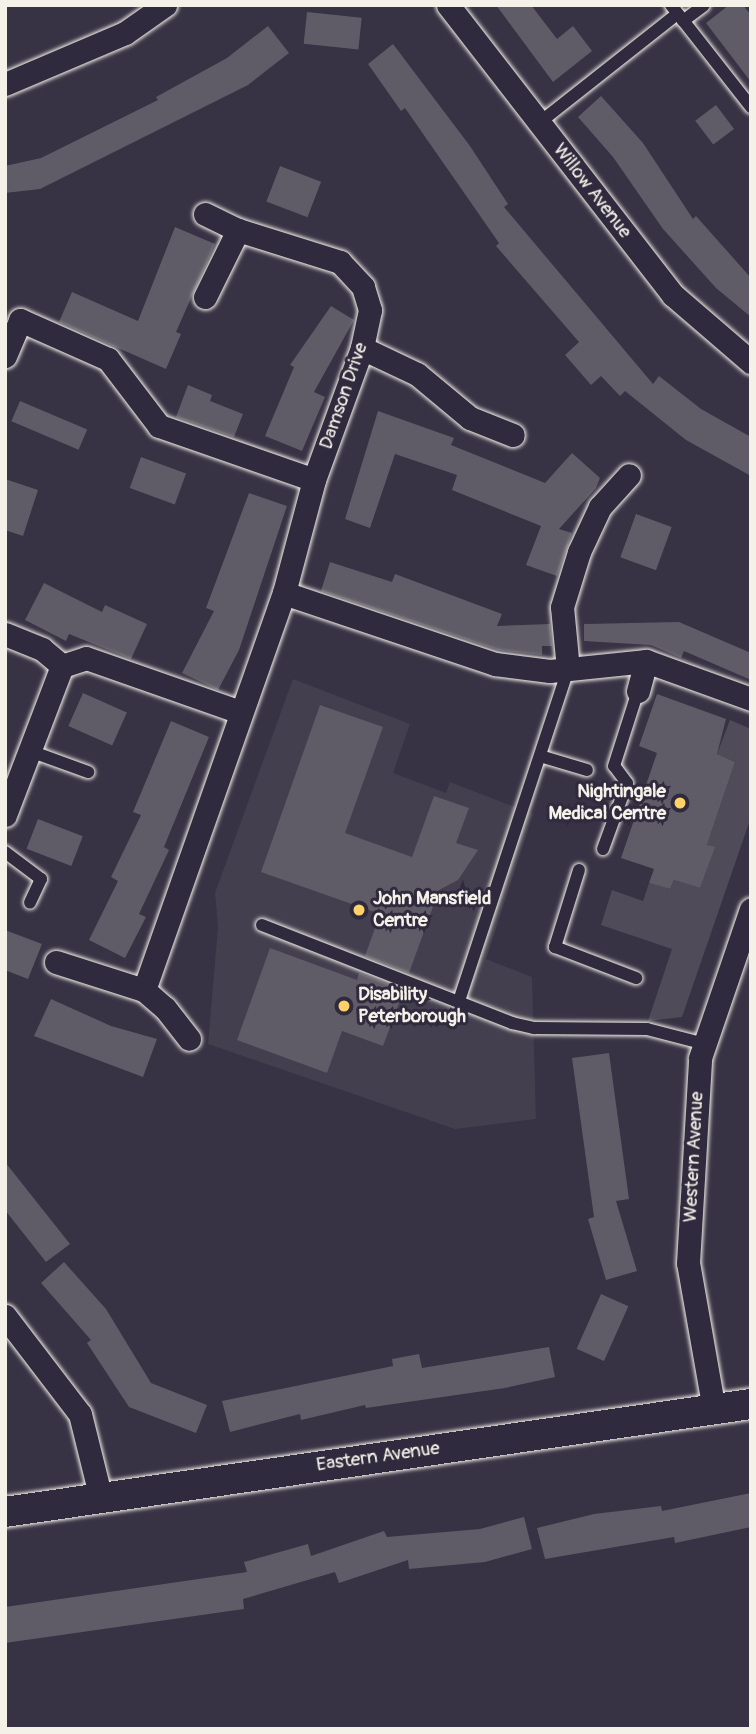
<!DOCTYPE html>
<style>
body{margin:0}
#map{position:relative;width:756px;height:1734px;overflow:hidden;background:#373244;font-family:Pangolin,sans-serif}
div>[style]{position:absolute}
.built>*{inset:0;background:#433f4e}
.green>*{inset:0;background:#504b59}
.building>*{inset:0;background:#5f5c67;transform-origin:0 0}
.roads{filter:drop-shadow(0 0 2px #f4f1e8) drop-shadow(0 0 2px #f4f1e8)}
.service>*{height:12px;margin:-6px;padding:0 6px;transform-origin:6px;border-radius:6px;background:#2f2a3d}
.minor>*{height:23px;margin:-11.5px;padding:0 11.5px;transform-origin:11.5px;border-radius:11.5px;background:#2f2a3d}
.tertiary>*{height:30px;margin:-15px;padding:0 15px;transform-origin:15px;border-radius:15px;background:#2f2a3d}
.dots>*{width:19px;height:19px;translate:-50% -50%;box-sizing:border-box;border:4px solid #2f2a3d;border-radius:50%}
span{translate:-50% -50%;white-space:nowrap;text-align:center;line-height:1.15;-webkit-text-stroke:6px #2f2a3d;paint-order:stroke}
.street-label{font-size:19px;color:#f4f1e8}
.poi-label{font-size:19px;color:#f4f1e8;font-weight:700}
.right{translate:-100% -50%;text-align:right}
.left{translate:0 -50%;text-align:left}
.frame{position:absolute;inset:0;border:7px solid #f4f1e8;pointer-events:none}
</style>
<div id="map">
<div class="built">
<i style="clip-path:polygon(293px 679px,410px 724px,393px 773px,446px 793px,450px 782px,533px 814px,486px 959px,532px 977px,536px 1119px,455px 1129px,208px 1044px,218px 927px,215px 893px)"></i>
</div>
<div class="green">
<i style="clip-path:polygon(730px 720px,751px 729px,751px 817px,682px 1017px,648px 1021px,672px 949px,601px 925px,612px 890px,643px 901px,649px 883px,670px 889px,674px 880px,700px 888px,714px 848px,707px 845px,735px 762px,717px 754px)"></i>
</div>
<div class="building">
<i style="clip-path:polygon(496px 5px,531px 5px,557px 39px,573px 26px,592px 51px,553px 82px)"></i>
<i style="clip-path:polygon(729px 5px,743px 5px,751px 15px,751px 82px,706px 23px)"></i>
<i style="left:307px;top:12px;width:55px;height:32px;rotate:6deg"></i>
<i style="clip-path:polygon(268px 26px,289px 53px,248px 85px,40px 189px,5px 193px,5px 166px,41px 158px,158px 100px,156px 97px,227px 58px)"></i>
<i style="clip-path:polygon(393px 44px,470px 146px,508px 204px,504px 207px,653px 384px,659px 376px,701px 409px,751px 437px,751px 476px,686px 440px,625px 391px,620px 396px,601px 376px,591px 385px,565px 355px,579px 342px,496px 246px,499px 243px,405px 108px,401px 111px,368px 64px)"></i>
<i style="clip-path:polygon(601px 96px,643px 143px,693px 219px,696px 216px,751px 278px,751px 317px,716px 288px,663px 229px,613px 157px,578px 117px)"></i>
<i style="left:716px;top:105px;width:30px;height:26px;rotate:53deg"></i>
<i style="left:280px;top:166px;width:44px;height:38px;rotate:21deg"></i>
<i style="clip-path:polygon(175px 227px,215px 244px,176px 332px,181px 334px,166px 369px,59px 322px,72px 292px,138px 321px)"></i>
<i style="clip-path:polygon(331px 306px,354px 320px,314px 392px,325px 397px,302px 451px,265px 436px,294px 367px,290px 365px)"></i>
<i style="clip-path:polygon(188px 385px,212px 395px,210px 401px,243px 414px,234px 437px,176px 417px)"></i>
<i style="left:20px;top:401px;width:73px;height:22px;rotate:23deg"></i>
<i style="clip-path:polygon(378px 411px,454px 438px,451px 445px,545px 483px,572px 453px,600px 478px,596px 488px,559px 529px,572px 533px,557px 576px,526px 565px,541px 526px,452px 490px,457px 475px,395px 454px,370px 528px,345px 519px)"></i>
<i style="left:141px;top:457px;width:48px;height:33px;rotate:20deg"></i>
<i style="clip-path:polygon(5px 479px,38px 490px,23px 536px,5px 530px)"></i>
<i style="clip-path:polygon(249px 493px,287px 506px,239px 650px,218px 690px,182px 673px,214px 611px,206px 608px)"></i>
<i style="left:636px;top:514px;width:38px;height:46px;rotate:20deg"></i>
<i style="clip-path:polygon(330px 562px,392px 582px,395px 574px,502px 614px,497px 626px,550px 624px,552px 646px,542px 646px,542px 655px,498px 650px,321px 591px)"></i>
<i style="clip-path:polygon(44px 583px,102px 612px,105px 605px,147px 624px,131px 659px,69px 634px,66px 641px,25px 620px)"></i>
<i style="clip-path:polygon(679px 622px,751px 653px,751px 680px,684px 651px,681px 658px,651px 645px,584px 641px,584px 624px)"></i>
<i style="left:83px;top:693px;width:48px;height:36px;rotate:24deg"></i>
<i style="clip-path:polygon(657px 694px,726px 719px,717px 754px,735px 762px,707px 845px,715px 847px,700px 888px,674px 880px,670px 889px,649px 883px,654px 869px,621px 858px,657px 753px,639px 746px)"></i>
<i style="clip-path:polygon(320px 705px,383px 727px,345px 833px,412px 857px,434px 796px,469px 808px,456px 843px,478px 850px,458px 880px,439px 890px,409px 973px,365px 956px,380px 914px,261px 872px)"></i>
<i style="clip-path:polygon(171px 721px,209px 737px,164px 847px,169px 850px,139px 914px,146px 917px,125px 958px,89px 940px,118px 881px,111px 877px,141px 815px,133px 812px)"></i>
<i style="left:38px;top:819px;width:48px;height:32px;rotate:21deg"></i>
<i style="clip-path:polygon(5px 930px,42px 944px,28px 979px,5px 970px)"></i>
<i style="clip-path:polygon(270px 948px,357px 980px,359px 973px,404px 990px,383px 1046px,342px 1031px,327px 1073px,237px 1040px)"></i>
<i style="clip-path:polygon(51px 999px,111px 1026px,157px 1039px,143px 1077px,34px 1036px)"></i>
<i style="clip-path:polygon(609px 1053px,629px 1199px,616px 1201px,637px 1271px,606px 1280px,588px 1219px,594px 1217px,572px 1058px)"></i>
<i style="clip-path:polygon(5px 1162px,70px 1244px,46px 1262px,5px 1210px)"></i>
<i style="clip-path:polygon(64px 1262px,106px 1309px,151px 1383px,207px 1405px,196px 1433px,129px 1407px,87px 1343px,91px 1340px,41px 1283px)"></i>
<i style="left:601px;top:1294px;width:30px;height:60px;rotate:24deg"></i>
<i style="clip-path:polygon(549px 1347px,555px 1377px,505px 1388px,366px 1408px,365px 1405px,301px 1420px,300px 1414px,230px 1432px,222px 1401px,393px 1366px,392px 1359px,419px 1354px,422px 1368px)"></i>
<i style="clip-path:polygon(751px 1493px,751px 1527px,675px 1543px,674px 1537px,545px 1559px,537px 1528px,594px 1514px,661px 1506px,662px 1511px)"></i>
<i style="clip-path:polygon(524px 1517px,532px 1549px,485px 1562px,409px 1569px,408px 1560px,339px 1583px,335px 1572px,243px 1599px,244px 1609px,5px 1643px,5px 1607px,247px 1572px,244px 1562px,308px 1544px,311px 1556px,384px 1531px,387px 1537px,480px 1529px)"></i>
</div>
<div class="roads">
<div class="service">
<i style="left:671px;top:5px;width:130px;rotate:51.9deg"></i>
<i style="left:683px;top:21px;width:26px;rotate:-37deg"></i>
<i style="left:539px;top:123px;width:176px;rotate:-38.3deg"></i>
<i style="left:30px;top:751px;width:62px;rotate:19.9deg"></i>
<i style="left:540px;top:756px;width:49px;rotate:16.6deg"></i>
<i style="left:603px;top:849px;width:70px;rotate:-70deg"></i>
<i style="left:627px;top:783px;width:21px;rotate:-127deg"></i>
<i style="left:614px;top:766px;width:79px;rotate:-72.3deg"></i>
<i style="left:5px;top:852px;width:45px;rotate:36.9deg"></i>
<i style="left:41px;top:879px;width:26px;rotate:115deg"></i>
<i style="left:579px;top:870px;width:81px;rotate:107.3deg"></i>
<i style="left:555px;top:947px;width:87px;rotate:20.9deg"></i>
<i style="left:262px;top:925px;width:269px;rotate:21.4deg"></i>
<i style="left:512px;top:1023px;width:23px;rotate:13deg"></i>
<i style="left:534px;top:1028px;width:113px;rotate:0.5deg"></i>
<i style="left:647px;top:1029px;width:60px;rotate:14.5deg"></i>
<i style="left:459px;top:1001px;width:349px;rotate:-71.8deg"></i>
</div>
<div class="minor">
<i style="left:448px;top:5px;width:367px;rotate:52.2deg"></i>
<i style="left:673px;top:295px;width:103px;rotate:40.7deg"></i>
<i style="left:5px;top:84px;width:130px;rotate:-23deg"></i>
<i style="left:125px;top:33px;width:49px;rotate:-35deg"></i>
<i style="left:205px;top:214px;width:37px;rotate:26deg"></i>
<i style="left:238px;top:230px;width:107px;rotate:17.4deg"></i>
<i style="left:340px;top:262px;width:34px;rotate:47deg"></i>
<i style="left:363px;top:287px;width:24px;rotate:73deg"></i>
<i style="left:370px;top:310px;width:39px;rotate:102deg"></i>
<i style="left:362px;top:348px;width:140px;rotate:110deg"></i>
<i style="left:314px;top:480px;width:117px;rotate:104.9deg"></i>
<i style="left:284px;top:593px;width:223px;rotate:18.6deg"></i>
<i style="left:495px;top:664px;width:55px;rotate:7.3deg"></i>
<i style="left:550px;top:671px;width:97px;rotate:-5.9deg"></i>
<i style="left:646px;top:661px;width:112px;rotate:19.9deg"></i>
<i style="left:205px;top:297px;width:75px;rotate:-63.8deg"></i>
<i style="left:362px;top:348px;width:61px;rotate:25.3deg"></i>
<i style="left:417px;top:374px;width:69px;rotate:39.7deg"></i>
<i style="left:470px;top:418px;width:46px;rotate:21.6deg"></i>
<i style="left:5px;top:356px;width:39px;rotate:-67deg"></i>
<i style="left:20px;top:320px;width:96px;rotate:23.9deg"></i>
<i style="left:108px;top:359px;width:84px;rotate:52.7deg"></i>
<i style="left:159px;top:426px;width:164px;rotate:19.2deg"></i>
<i style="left:5px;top:634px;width:40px;rotate:22deg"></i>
<i style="left:42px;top:649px;width:26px;rotate:40deg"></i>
<i style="left:62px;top:666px;width:25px;rotate:-18deg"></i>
<i style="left:86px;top:658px;width:163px;rotate:19.3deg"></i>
<i style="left:568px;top:669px;width:62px;rotate:-95.5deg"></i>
<i style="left:562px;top:607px;width:58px;rotate:-72.8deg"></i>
<i style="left:579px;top:552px;width:50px;rotate:-65deg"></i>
<i style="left:600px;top:507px;width:43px;rotate:-47.8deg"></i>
<i style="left:638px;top:691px;width:31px;rotate:-75deg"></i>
<i style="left:5px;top:815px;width:160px;rotate:-69.1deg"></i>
<i style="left:56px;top:962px;width:92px;rotate:17.7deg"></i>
<i style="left:144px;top:990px;width:28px;rotate:41deg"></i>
<i style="left:165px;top:1008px;width:39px;rotate:52deg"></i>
<i style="left:144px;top:990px;width:421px;rotate:-70.6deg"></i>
<i style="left:5px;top:1316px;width:123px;rotate:52.6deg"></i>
<i style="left:80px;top:1414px;width:83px;rotate:76.1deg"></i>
<i style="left:714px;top:1410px;width:149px;rotate:-100deg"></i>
<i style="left:688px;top:1263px;width:205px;rotate:-86.6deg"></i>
<i style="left:700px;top:1058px;width:157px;rotate:-71.1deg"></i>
</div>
<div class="tertiary">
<i style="left:5px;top:1512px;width:754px;rotate:-8.24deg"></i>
</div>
</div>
<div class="dots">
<i style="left:680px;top:803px;background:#ffd166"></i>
<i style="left:359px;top:910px;background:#ffd166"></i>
<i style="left:344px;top:1006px;background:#ffd166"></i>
</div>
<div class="street-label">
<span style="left:592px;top:191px;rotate:52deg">Willow Avenue</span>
<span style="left:344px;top:396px;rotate:-71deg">Damson Drive</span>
<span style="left:694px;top:1157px;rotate:-87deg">Western Avenue</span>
<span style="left:378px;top:1457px;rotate:-8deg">Eastern Avenue</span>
</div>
<div class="poi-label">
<span class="right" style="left:666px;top:803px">Nightingale<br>Medical Centre</span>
<span class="left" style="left:373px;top:910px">John Mansfield<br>Centre</span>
<span class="left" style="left:358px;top:1006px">Disability<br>Peterborough</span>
</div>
<div class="frame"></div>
</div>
